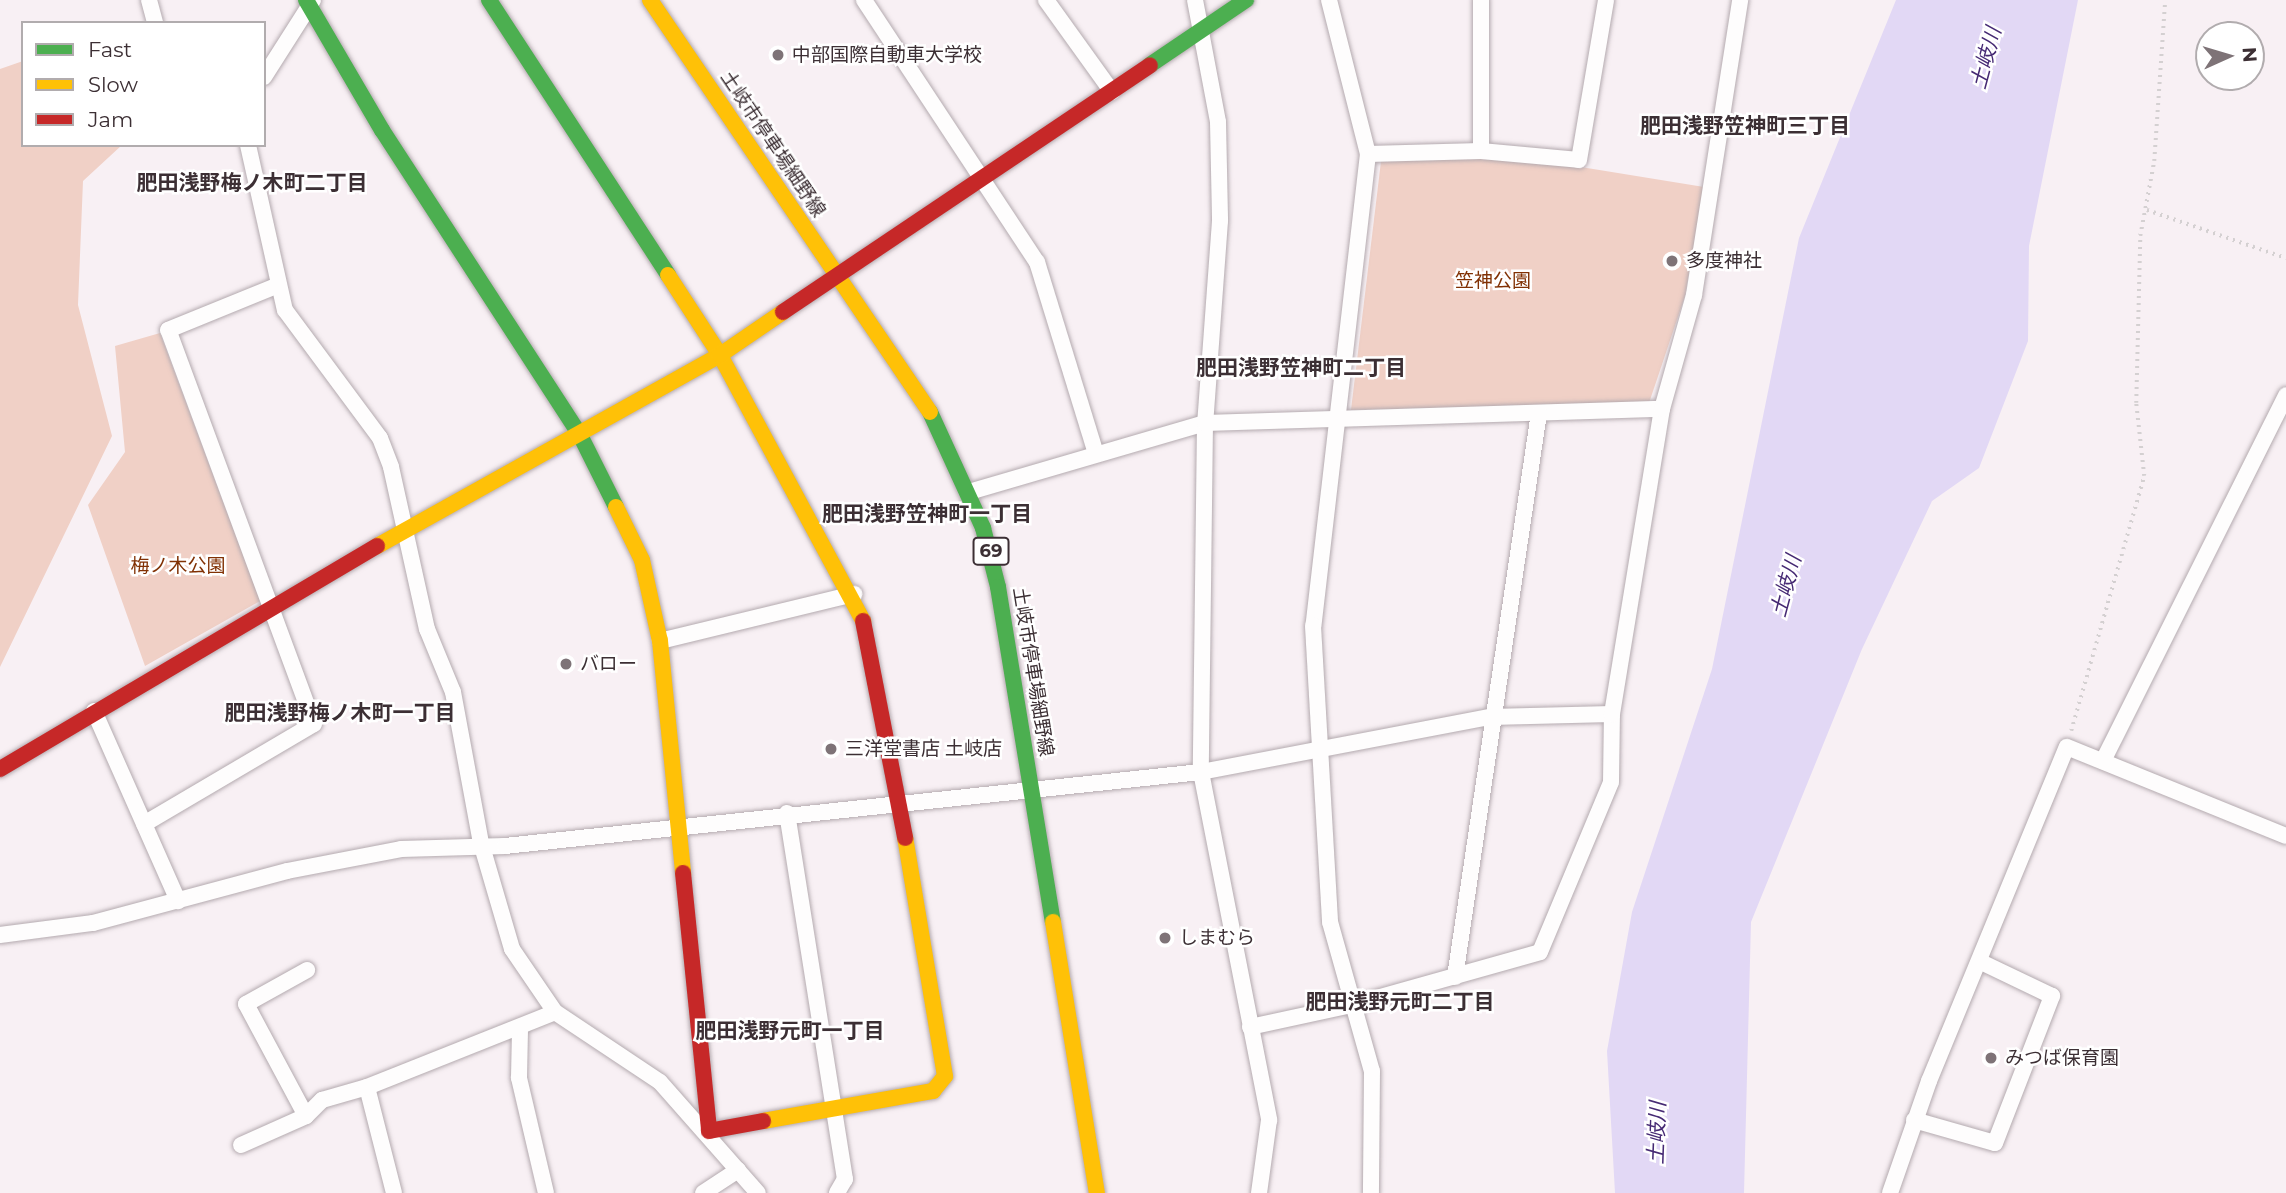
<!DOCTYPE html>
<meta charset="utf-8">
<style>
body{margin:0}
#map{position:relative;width:2286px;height:1193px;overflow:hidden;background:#f8f0f4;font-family:Montserrat,"Noto Sans JP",sans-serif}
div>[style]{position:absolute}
.green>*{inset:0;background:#f0d0c6}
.water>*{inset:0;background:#e2d8f5}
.path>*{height:3.5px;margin-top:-1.75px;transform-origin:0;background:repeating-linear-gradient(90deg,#d4d0d1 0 2px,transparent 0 7px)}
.roads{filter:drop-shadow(0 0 2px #b4aaaf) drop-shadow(0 0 2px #b4aaaf)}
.street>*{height:16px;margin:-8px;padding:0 8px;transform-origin:8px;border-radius:8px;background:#fefdfd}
.fast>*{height:16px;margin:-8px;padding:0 8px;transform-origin:8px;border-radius:8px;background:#4caf50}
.slow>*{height:16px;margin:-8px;padding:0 8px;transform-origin:8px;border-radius:8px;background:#ffc107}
.jam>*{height:16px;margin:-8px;padding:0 8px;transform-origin:8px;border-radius:8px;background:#c62828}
.dots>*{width:19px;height:19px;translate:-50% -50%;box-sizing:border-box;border:4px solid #fff;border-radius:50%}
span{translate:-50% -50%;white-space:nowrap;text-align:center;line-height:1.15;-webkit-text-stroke:5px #fff;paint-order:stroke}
.shield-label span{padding:2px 5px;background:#fff;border:2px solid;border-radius:5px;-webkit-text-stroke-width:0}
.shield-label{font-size:18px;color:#3c2f34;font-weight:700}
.poi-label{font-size:19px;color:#3c2f34}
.left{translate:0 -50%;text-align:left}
.street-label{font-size:19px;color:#3c2f34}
.park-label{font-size:19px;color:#813104}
.water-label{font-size:21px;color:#462a74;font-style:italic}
.neighbourhood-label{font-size:21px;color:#3c2f34;font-weight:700}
.legend{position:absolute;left:21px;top:21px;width:245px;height:126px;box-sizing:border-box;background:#fff;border:2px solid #b1acae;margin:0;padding:9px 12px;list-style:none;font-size:21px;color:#3c2f34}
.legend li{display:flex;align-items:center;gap:14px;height:35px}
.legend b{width:35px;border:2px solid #b1acae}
.north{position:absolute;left:2195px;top:21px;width:70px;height:70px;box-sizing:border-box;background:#fff;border:2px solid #b1acae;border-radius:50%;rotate:86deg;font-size:19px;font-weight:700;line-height:28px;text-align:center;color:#3c2f34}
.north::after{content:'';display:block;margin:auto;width:24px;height:32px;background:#7e7377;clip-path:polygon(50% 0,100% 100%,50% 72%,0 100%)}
</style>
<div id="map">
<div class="green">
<i style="clip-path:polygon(23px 61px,23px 145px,122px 145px,83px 181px,78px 305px,112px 436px,0 667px,0 69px)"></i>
<i style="clip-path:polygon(1382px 153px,1513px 156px,1704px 187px,1685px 296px,1649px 403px,1351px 410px)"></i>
<i style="clip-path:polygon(160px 333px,260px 601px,145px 666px,88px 505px,125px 452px,115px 346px)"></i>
</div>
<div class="water">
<i style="clip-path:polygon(1896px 0,2078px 0,2029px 246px,2028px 341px,1979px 468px,1932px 501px,1862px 649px,1751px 922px,1744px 1193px,1615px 1193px,1607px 1051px,1632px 912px,1712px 669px,1799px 238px)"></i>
</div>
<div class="path">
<i style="left:2147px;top:210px;width:147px;rotate:19.1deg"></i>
<i style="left:2071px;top:731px;width:265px;rotate:-74deg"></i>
<i style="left:2144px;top:476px;width:73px;rotate:-96.3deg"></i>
<i style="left:2136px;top:403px;width:167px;rotate:-88.6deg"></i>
<i style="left:2140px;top:236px;width:76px;rotate:-79.4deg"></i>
<i style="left:2154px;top:161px;width:161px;rotate:-86.1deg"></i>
</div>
<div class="roads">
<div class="street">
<i style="left:149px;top:0;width:24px;rotate:75deg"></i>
<i style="left:864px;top:0;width:314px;rotate:56.6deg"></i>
<i style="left:1037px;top:262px;width:201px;rotate:72.9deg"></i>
<i style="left:1046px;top:0;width:113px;rotate:54.3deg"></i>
<i style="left:1195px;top:0;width:124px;rotate:79.3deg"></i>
<i style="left:1218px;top:122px;width:99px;rotate:88.8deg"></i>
<i style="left:1220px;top:221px;width:203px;rotate:94.2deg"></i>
<i style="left:1205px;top:423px;width:349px;rotate:90.7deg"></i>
<i style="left:1201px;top:772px;width:355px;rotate:78.9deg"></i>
<i style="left:1269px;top:1120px;width:74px;rotate:97.8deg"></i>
<i style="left:1329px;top:0;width:159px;rotate:75.8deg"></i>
<i style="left:1368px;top:154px;width:475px;rotate:96.6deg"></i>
<i style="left:1313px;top:626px;width:296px;rotate:86.7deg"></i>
<i style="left:1330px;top:922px;width:155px;rotate:74.3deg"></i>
<i style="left:1372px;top:1071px;width:122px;rotate:90.5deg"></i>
<i style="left:1481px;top:0;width:151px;rotate:90deg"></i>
<i style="left:264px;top:77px;width:91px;rotate:-57.5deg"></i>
<i style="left:248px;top:145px;width:169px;rotate:77.4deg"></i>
<i style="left:285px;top:310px;width:159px;rotate:53.4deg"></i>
<i style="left:380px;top:438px;width:31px;rotate:69deg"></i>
<i style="left:391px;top:467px;width:166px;rotate:77.5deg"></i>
<i style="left:427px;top:629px;width:68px;rotate:67.6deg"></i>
<i style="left:453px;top:692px;width:154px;rotate:79.5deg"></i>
<i style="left:481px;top:843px;width:110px;rotate:73.7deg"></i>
<i style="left:512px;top:949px;width:76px;rotate:55.7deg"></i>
<i style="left:555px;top:1012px;width:126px;rotate:33.7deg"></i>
<i style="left:660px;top:1082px;width:148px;rotate:48.6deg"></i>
<i style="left:1368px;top:154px;width:113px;rotate:-1.5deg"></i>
<i style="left:1481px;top:151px;width:98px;rotate:5.2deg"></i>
<i style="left:1579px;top:160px;width:162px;rotate:-80.4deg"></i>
<i style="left:969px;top:492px;width:246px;rotate:-16.3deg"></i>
<i style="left:1205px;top:423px;width:457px;rotate:-1.8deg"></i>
<i style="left:660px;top:641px;width:200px;rotate:-13.6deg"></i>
<i style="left:94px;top:711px;width:208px;rotate:66.1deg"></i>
<i style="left:2103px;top:761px;width:409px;rotate:-63.4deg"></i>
<i style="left:787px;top:813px;width:371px;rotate:81deg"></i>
<i style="left:845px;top:1179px;width:16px;rotate:120deg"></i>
<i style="left:144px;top:824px;width:197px;rotate:-30.5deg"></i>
<i style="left:314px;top:724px;width:420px;rotate:-110.3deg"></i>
<i style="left:168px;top:330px;width:119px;rotate:-22.2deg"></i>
<i style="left:0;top:935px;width:94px;rotate:-7.4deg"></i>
<i style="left:93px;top:923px;width:201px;rotate:-15deg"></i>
<i style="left:287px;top:871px;width:116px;rotate:-10.9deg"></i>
<i style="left:401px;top:849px;width:104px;rotate:-1.7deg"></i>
<i style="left:505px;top:846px;width:700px;rotate:-6.07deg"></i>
<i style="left:1201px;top:772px;width:294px;rotate:-10.8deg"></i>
<i style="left:1490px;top:717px;width:122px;rotate:-1.4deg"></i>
<i style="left:1455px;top:977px;width:570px;rotate:-81.53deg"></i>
<i style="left:1250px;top:1027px;width:104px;rotate:-12.2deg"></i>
<i style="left:1352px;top:1005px;width:195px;rotate:-15.7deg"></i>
<i style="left:1540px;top:952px;width:184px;rotate:-67.3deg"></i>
<i style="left:1611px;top:782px;width:68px;rotate:-89.2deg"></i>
<i style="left:1612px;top:714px;width:309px;rotate:-80.7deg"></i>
<i style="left:1662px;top:409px;width:118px;rotate:-74.3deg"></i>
<i style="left:1694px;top:295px;width:299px;rotate:-81.1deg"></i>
<i style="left:520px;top:1030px;width:48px;rotate:91.2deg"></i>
<i style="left:519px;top:1078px;width:118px;rotate:76.8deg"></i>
<i style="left:306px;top:1116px;width:127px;rotate:-118.2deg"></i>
<i style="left:246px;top:1004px;width:70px;rotate:-29.1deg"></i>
<i style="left:1914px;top:1120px;width:84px;rotate:15.9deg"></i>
<i style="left:1995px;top:1143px;width:158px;rotate:-68.8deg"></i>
<i style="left:2052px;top:996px;width:79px;rotate:-154.4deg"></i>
<i style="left:241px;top:1145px;width:71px;rotate:-24deg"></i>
<i style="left:306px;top:1116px;width:23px;rotate:-45deg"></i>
<i style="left:322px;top:1100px;width:47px;rotate:-16.1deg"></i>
<i style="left:394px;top:1193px;width:109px;rotate:-104.3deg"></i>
<i style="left:367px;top:1087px;width:202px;rotate:-21.7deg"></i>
<i style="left:703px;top:1193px;width:42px;rotate:-33.3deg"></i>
<i style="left:1890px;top:1193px;width:119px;rotate:-70.8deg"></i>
<i style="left:1929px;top:1081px;width:361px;rotate:-67.6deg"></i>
<i style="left:2067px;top:747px;width:236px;rotate:22.1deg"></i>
</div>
<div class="fast">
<i style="left:306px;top:0;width:151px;rotate:59.7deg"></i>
<i style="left:382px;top:130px;width:364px;rotate:57deg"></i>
<i style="left:580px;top:435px;width:80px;rotate:63.4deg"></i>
<i style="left:489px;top:0;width:328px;rotate:56.9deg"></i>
<i style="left:1150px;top:65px;width:116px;rotate:-34.1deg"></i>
<i style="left:930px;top:412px;width:128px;rotate:65.4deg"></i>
<i style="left:983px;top:528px;width:61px;rotate:75.7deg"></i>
<i style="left:998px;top:587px;width:339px;rotate:80.7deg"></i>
</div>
<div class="slow">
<i style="left:650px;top:0;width:498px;rotate:55.8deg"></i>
<i style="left:668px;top:275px;width:95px;rotate:57deg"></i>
<i style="left:720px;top:355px;width:302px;rotate:61.7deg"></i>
<i style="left:616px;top:507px;width:59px;rotate:63.9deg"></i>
<i style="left:642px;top:560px;width:83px;rotate:77.5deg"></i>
<i style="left:660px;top:641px;width:233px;rotate:84.3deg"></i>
<i style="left:377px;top:546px;width:393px;rotate:-29.1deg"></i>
<i style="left:720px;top:355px;width:76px;rotate:-34.3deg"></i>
<i style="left:1053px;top:922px;width:275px;rotate:80.8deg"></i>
<i style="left:763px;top:1121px;width:173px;rotate:-10deg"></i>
<i style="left:933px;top:1091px;width:19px;rotate:-51deg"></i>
<i style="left:945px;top:1076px;width:241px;rotate:-99.5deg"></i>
</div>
<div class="jam">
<i style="left:783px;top:312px;width:442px;rotate:-33.9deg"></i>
<i style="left:863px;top:621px;width:221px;rotate:79deg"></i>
<i style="left:0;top:769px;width:438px;rotate:-30.6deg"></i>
<i style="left:683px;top:873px;width:259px;rotate:84.2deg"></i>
<i style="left:709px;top:1131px;width:55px;rotate:-10.5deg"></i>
</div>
</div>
<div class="dots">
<i style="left:778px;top:55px;background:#7e7377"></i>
<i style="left:1672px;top:261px;background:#7e7377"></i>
<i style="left:566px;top:664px;background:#7e7377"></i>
<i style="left:831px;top:749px;background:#7e7377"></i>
<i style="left:1165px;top:938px;background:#7e7377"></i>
<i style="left:1991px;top:1058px;background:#7e7377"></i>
</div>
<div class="shield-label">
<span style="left:991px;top:551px">69</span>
</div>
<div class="poi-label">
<span class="left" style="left:792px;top:55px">中部国際自動車大学校</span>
<span class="left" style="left:1686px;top:261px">多度神社</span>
<span class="left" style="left:580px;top:664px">バロー</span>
<span class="left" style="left:845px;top:749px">三洋堂書店 土岐店</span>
<span class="left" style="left:1179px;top:938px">しまむら</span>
<span class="left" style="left:2005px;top:1058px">みつば保育園</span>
</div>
<div class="street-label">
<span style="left:773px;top:144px;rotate:56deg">土岐市停車場細野線</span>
<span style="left:1033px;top:672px;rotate:81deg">土岐市停車場細野線</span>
</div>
<div class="park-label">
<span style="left:1493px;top:281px">笠神公園</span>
<span style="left:178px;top:566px">梅ノ木公園</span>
</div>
<div class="water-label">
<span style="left:1986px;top:58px;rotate:-75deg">土岐川</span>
<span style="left:1786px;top:586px;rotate:-75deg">土岐川</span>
<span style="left:1657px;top:1133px;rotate:-88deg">土岐川</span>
</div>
<div class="neighbourhood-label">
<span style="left:1745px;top:126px">肥田浅野笠神町三丁目</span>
<span style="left:252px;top:183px">肥田浅野梅ノ木町二丁目</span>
<span style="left:1301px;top:368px">肥田浅野笠神町二丁目</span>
<span style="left:927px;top:514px">肥田浅野笠神町一丁目</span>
<span style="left:340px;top:713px">肥田浅野梅ノ木町一丁目</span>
<span style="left:1400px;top:1002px">肥田浅野元町二丁目</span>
<span style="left:790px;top:1031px">肥田浅野元町一丁目</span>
</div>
<ul class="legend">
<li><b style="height:9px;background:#4caf50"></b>Fast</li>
<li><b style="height:9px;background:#ffc107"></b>Slow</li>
<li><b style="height:9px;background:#c62828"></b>Jam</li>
</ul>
<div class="north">N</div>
</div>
